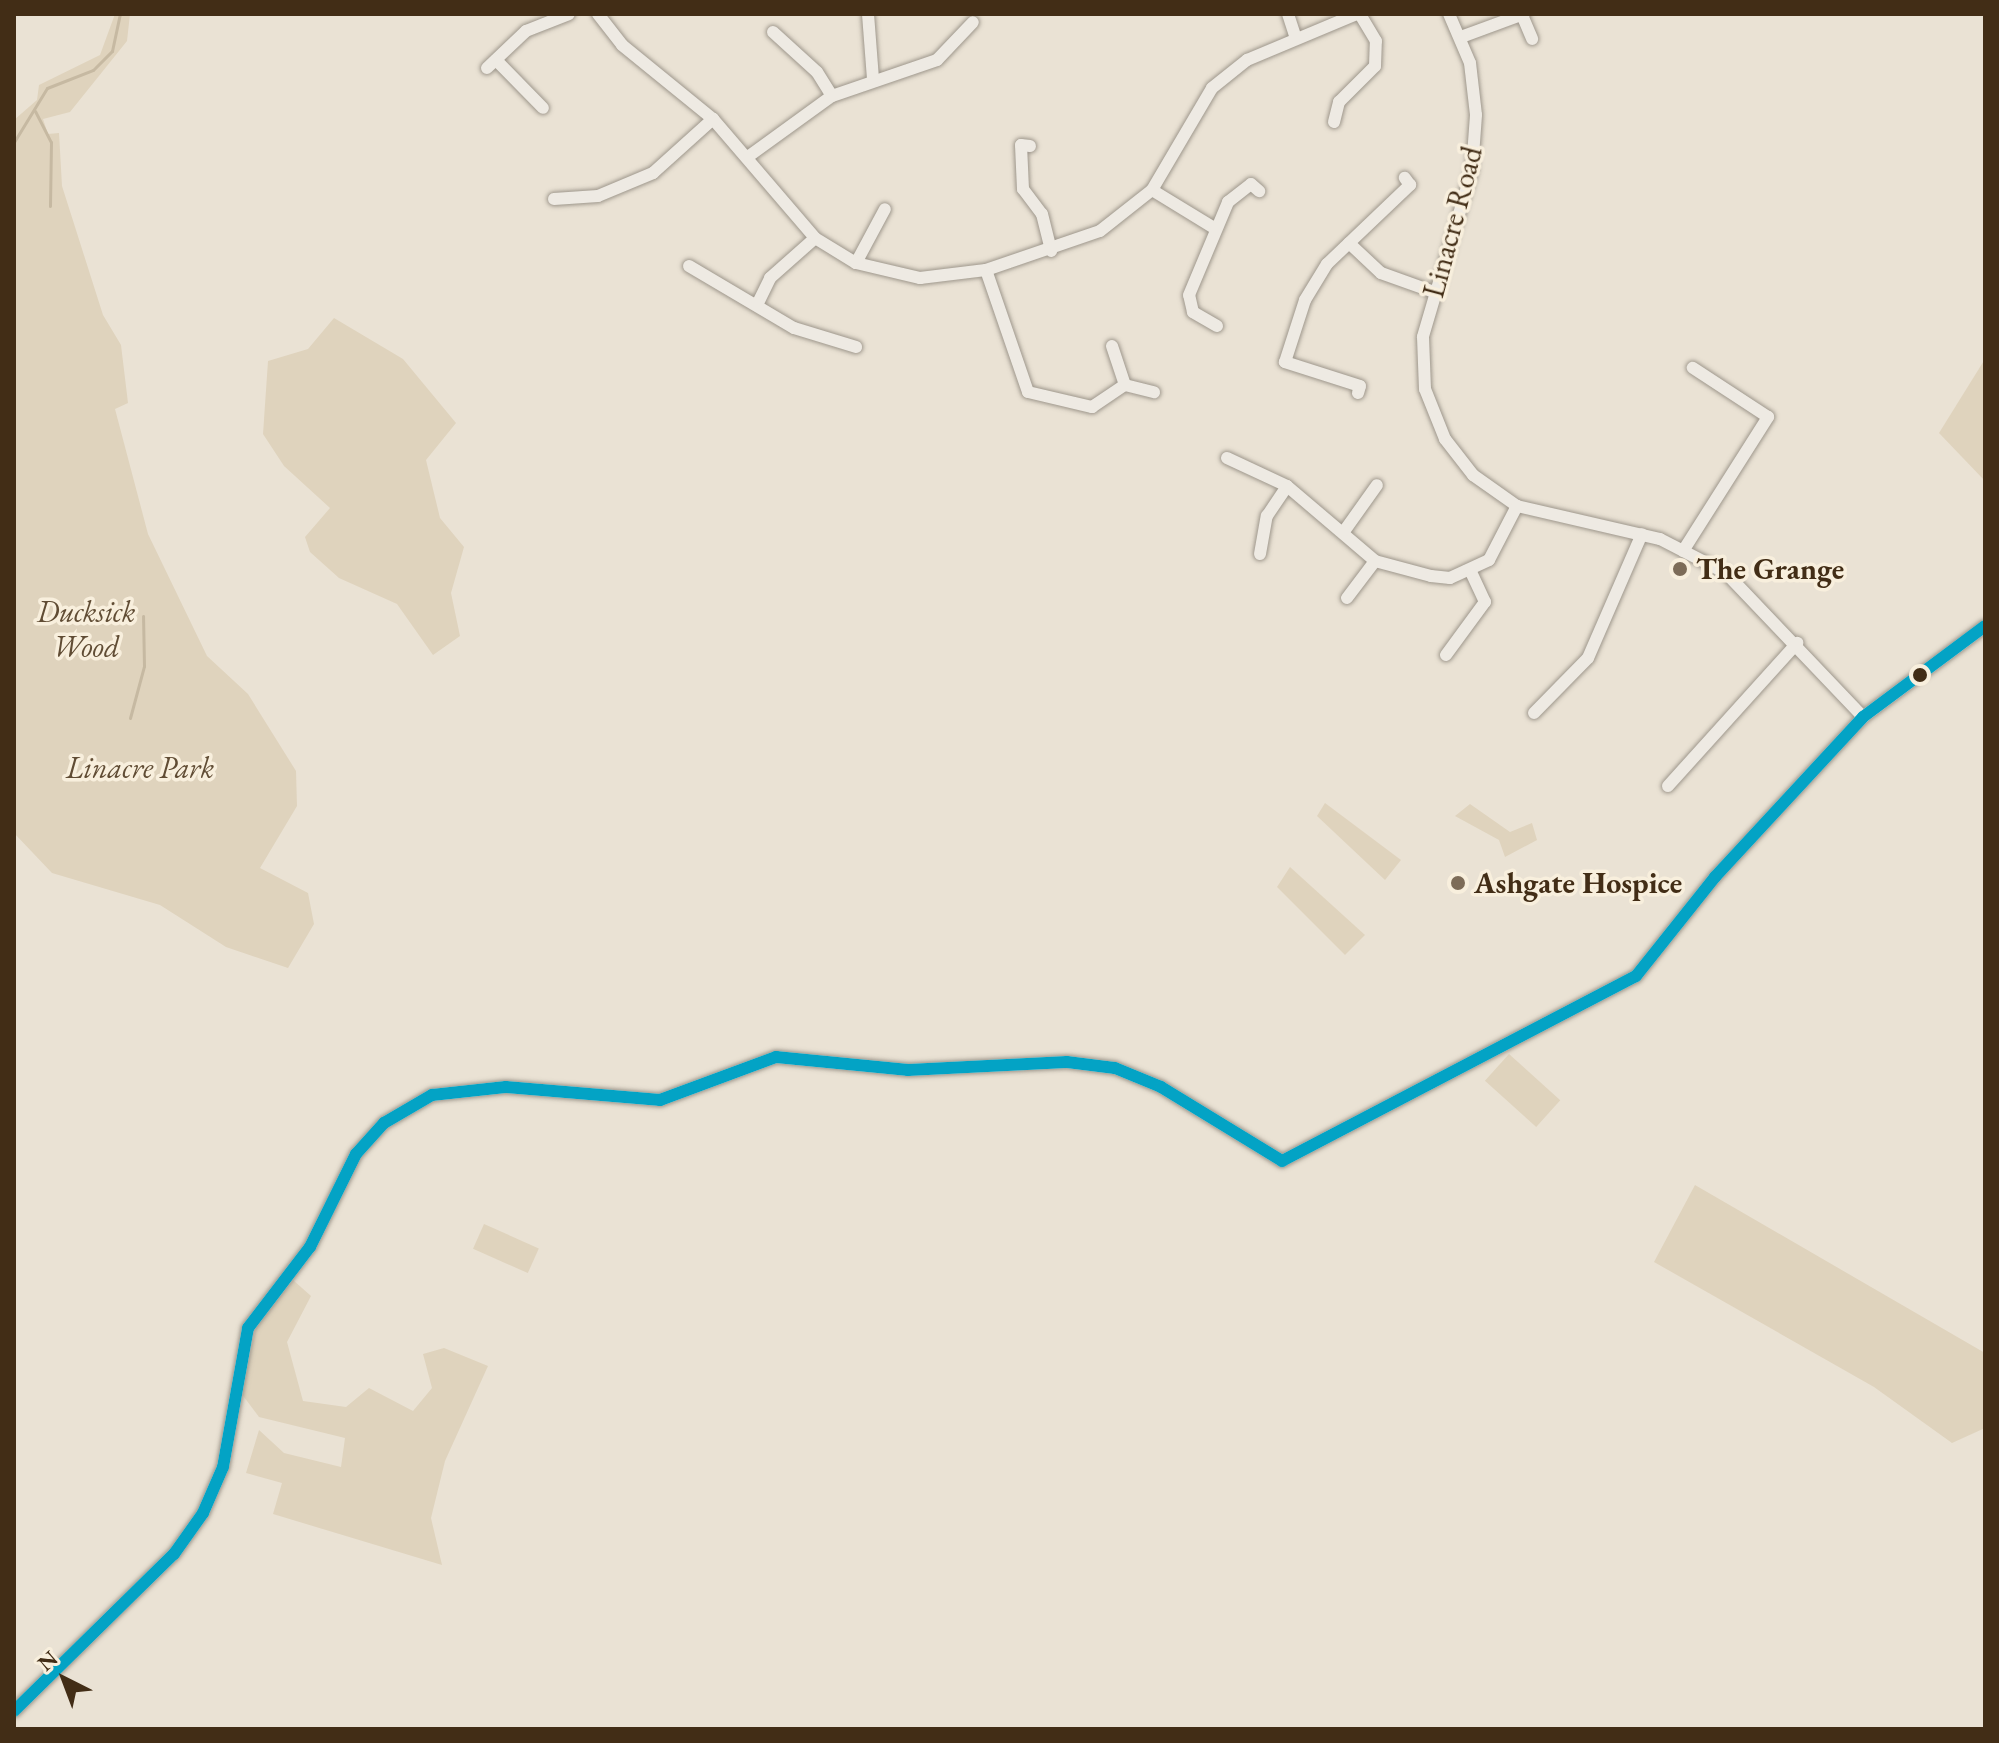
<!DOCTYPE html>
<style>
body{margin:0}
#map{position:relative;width:1999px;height:1743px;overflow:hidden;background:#eae2d4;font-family:"EB Garamond",serif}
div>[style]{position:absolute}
.green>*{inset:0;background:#dfd3bd;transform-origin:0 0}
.stream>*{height:3px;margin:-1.5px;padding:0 1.5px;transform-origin:1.5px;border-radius:1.5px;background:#c6b9a2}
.roads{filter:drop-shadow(0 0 2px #9e978c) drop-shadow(0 0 2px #9e978c)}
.minor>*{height:12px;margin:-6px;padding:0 6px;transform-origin:6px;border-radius:6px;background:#eeeae3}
.bus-1>*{height:12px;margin:-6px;padding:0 6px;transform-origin:6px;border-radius:6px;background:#03a3c5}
.dots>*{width:22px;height:22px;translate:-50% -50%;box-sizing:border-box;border:4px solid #f8efdd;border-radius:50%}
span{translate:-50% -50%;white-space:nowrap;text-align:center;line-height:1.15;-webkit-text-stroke:7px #f8efdd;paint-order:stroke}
.street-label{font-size:30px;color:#422d16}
.poi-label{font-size:30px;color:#422d16;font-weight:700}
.left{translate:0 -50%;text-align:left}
.park-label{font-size:30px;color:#604c34;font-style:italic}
.frame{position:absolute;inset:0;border:16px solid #422d16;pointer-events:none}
.north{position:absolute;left:24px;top:1639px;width:80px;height:80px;-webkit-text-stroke:6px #f8efdd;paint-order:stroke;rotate:318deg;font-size:22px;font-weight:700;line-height:32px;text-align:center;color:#422d16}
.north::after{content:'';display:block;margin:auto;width:28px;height:36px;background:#422d16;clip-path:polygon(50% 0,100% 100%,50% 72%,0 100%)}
</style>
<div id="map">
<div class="green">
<i style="clip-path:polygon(115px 14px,130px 14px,127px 41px,70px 112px,43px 119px,48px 134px,59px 133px,62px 186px,103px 315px,121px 345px,128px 403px,115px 409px,148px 534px,207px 656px,248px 694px,296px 771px,297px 806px,260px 868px,308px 893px,314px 924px,288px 968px,226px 947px,160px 905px,52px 873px,14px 833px,14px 120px,37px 100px,39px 85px,100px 55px)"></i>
<i style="clip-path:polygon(334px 318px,403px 359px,456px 423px,426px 460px,440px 518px,464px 547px,451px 593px,460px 636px,433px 655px,397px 604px,339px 578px,310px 552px,305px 537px,330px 508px,284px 466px,263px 434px,268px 361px,308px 349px)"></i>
<i style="clip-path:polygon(1985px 359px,1985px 481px,1939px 433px)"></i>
<i style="clip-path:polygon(1325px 803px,1401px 860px,1385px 880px,1317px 816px)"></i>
<i style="clip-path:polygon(1470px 804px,1510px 832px,1532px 823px,1537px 840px,1505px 857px,1499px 840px,1455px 816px)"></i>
<i style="clip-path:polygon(1290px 867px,1365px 935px,1345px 955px,1277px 887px)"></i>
<i style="left:1509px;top:1054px;width:69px;height:36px;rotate:42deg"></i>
<i style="clip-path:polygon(1695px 1185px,1985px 1353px,1985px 1428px,1952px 1443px,1874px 1387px,1654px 1262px)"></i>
<i style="left:484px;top:1224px;width:60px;height:27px;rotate:24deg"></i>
<i style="clip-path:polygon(293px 1280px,311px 1296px,287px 1342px,303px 1401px,346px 1407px,369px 1388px,413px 1411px,432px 1388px,423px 1354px,444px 1348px,488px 1366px,445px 1461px,431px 1518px,442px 1565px,273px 1514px,282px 1483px,246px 1473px,259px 1430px,284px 1453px,341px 1467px,345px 1438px,259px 1417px,241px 1393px,257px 1324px)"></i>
</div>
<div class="stream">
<i style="left:35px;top:111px;width:35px;rotate:63deg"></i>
<i style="left:51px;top:142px;width:64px;rotate:90.9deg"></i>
<i style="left:14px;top:142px;width:63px;rotate:-58.6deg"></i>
<i style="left:47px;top:88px;width:49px;rotate:-21.4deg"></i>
<i style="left:93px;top:70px;width:27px;rotate:-45deg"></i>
<i style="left:112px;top:51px;width:38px;rotate:-78deg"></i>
<i style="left:130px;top:718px;width:54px;rotate:-74.9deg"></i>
<i style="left:144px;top:666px;width:50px;rotate:-91.1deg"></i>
</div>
<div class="roads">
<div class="minor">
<i style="left:598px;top:14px;width:39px;rotate:52deg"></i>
<i style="left:622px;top:45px;width:117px;rotate:39.1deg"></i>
<i style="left:713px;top:119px;width:157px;rotate:49.4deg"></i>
<i style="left:815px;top:238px;width:48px;rotate:31.4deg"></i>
<i style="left:856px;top:263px;width:66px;rotate:13.2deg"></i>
<i style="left:920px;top:278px;width:66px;rotate:-6.9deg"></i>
<i style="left:986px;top:270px;width:120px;rotate:-18.9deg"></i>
<i style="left:1100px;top:231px;width:66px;rotate:-38.3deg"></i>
<i style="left:1152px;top:190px;width:118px;rotate:-59.5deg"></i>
<i style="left:1212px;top:88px;width:45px;rotate:-38.7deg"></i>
<i style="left:1247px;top:60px;width:119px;rotate:-22.7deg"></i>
<i style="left:868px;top:14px;width:65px;rotate:85.6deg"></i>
<i style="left:1288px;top:14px;width:23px;rotate:72deg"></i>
<i style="left:1449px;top:14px;width:53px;rotate:66.8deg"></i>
<i style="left:1470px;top:63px;width:52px;rotate:83.4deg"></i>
<i style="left:1476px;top:115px;width:55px;rotate:94.2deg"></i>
<i style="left:1472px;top:170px;width:174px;rotate:106.4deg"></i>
<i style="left:1423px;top:337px;width:52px;rotate:87.8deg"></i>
<i style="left:1425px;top:389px;width:54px;rotate:68.2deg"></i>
<i style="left:1445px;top:439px;width:46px;rotate:52.1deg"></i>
<i style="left:1473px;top:475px;width:54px;rotate:35.2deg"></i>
<i style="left:1517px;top:506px;width:147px;rotate:13deg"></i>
<i style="left:1660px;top:539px;width:74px;rotate:27.3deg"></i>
<i style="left:1726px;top:573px;width:199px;rotate:46.4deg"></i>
<i style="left:1522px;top:15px;width:26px;rotate:67deg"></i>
<i style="left:773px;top:32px;width:59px;rotate:42.3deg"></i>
<i style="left:817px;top:72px;width:28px;rotate:58deg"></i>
<i style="left:1461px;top:37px;width:67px;rotate:-20.1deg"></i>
<i style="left:496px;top:60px;width:67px;rotate:45.6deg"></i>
<i style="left:487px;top:68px;width:54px;rotate:-43.5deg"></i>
<i style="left:526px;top:31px;width:46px;rotate:-21.6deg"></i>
<i style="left:1334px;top:122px;width:21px;rotate:-76deg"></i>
<i style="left:1339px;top:102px;width:51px;rotate:-45deg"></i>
<i style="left:1375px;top:66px;width:25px;rotate:-88deg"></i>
<i style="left:1376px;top:41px;width:31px;rotate:-121deg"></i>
<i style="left:1030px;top:146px;width:9px;rotate:-174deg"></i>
<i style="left:1021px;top:145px;width:44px;rotate:87.4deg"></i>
<i style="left:1023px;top:189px;width:31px;rotate:53deg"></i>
<i style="left:1042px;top:214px;width:38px;rotate:76deg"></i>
<i style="left:749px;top:156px;width:102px;rotate:-35.9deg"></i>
<i style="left:832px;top:96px;width:111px;rotate:-18.9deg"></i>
<i style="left:937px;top:60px;width:52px;rotate:-46.5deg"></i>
<i style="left:1152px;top:190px;width:75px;rotate:31.4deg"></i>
<i style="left:554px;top:199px;width:44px;rotate:-3.9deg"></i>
<i style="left:598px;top:196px;width:60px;rotate:-22.7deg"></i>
<i style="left:653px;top:173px;width:81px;rotate:-42deg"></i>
<i style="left:1349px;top:243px;width:44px;rotate:43.2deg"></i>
<i style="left:1381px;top:273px;width:56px;rotate:19.7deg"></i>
<i style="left:856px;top:263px;width:61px;rotate:-61.8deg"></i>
<i style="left:689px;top:266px;width:122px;rotate:30.6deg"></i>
<i style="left:794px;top:328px;width:65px;rotate:17deg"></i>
<i style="left:986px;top:270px;width:129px;rotate:71deg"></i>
<i style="left:1028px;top:392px;width:66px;rotate:13.2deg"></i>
<i style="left:1092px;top:407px;width:40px;rotate:-34deg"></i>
<i style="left:1125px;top:385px;width:30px;rotate:14deg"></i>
<i style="left:757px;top:305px;width:30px;rotate:-64deg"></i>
<i style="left:770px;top:278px;width:60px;rotate:-41.6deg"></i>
<i style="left:1217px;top:326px;width:28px;rotate:-150deg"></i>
<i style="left:1193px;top:312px;width:17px;rotate:-103deg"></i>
<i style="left:1189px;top:295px;width:101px;rotate:-67.2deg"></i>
<i style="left:1228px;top:202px;width:29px;rotate:-38deg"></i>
<i style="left:1251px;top:184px;width:11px;rotate:41deg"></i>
<i style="left:1112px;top:346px;width:41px;rotate:71.6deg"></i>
<i style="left:1358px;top:393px;width:7px;rotate:-74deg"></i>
<i style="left:1360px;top:386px;width:79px;rotate:-162.3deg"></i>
<i style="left:1285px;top:362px;width:65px;rotate:-72.1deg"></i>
<i style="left:1305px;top:300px;width:42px;rotate:-58.6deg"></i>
<i style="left:1327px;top:264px;width:115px;rotate:-43.6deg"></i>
<i style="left:1410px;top:185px;width:9px;rotate:-126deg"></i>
<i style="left:1227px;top:458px;width:66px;rotate:25deg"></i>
<i style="left:1287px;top:486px;width:116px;rotate:40.4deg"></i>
<i style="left:1375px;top:561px;width:58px;rotate:15deg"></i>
<i style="left:1431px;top:576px;width:19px;rotate:6deg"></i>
<i style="left:1450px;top:578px;width:43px;rotate:-24.8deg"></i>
<i style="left:1489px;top:560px;width:61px;rotate:-62.6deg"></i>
<i style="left:1345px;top:530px;width:55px;rotate:-54.6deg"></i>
<i style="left:1683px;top:551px;width:159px;rotate:-57.6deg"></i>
<i style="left:1768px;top:417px;width:90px;rotate:-146.8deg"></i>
<i style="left:1260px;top:554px;width:39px;rotate:-80deg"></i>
<i style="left:1267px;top:516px;width:36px;rotate:-56deg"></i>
<i style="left:1347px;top:598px;width:46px;rotate:-52.9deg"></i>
<i style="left:1446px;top:655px;width:66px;rotate:-53.7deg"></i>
<i style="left:1485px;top:602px;width:33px;rotate:-115deg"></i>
<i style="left:1534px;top:713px;width:77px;rotate:-45.5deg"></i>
<i style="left:1588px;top:658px;width:135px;rotate:-66.5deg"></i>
<i style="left:1668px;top:786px;width:193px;rotate:-47.9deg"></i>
<i style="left:14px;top:1711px;width:224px;rotate:-44.5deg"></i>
<i style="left:174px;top:1554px;width:50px;rotate:-54.7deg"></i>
<i style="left:203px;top:1513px;width:50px;rotate:-66.5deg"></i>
<i style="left:223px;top:1467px;width:141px;rotate:-79.8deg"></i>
<i style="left:248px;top:1328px;width:102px;rotate:-52.6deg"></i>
<i style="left:310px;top:1247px;width:104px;rotate:-63.7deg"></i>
<i style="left:356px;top:1154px;width:42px;rotate:-47.9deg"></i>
<i style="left:384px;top:1123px;width:56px;rotate:-30.3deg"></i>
<i style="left:432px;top:1095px;width:74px;rotate:-6.2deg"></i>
<i style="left:506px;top:1087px;width:155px;rotate:4.8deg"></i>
<i style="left:660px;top:1100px;width:124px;rotate:-20.3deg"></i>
<i style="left:776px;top:1057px;width:133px;rotate:5.6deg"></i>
<i style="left:908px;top:1070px;width:159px;rotate:-2.9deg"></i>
<i style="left:1067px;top:1062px;width:48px;rotate:7.1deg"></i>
<i style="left:1115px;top:1068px;width:50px;rotate:22.4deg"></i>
<i style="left:1161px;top:1087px;width:142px;rotate:31.4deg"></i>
<i style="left:1282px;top:1161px;width:399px;rotate:-27.6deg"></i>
<i style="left:1636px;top:976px;width:127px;rotate:-51.4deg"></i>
<i style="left:1715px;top:877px;width:218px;rotate:-47.2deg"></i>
<i style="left:1863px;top:717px;width:152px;rotate:-36.7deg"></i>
</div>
</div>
<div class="bus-1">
<i style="left:14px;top:1711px;width:224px;rotate:-44.5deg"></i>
<i style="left:174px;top:1554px;width:50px;rotate:-54.7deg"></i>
<i style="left:203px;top:1513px;width:50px;rotate:-66.5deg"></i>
<i style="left:223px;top:1467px;width:141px;rotate:-79.8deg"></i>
<i style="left:248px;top:1328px;width:102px;rotate:-52.6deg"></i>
<i style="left:310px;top:1247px;width:104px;rotate:-63.7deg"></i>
<i style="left:356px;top:1154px;width:42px;rotate:-47.9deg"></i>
<i style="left:384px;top:1123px;width:56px;rotate:-30.3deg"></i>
<i style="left:432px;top:1095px;width:74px;rotate:-6.2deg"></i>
<i style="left:506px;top:1087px;width:155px;rotate:4.8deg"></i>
<i style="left:660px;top:1100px;width:124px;rotate:-20.3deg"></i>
<i style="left:776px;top:1057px;width:133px;rotate:5.6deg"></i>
<i style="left:908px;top:1070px;width:159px;rotate:-2.9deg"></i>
<i style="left:1067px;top:1062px;width:48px;rotate:7.1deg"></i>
<i style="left:1115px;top:1068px;width:50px;rotate:22.4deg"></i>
<i style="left:1161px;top:1087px;width:142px;rotate:31.4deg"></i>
<i style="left:1282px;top:1161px;width:399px;rotate:-27.6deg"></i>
<i style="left:1636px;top:976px;width:127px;rotate:-51.4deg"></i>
<i style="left:1715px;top:877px;width:218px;rotate:-47.2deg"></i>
<i style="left:1863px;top:717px;width:152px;rotate:-36.7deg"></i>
</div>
<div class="dots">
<i style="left:1680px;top:569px;background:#7d6c58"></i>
<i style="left:1920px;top:675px;background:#422d16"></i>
<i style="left:1458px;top:883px;background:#7d6c58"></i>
</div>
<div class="street-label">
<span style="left:1453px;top:222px;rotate:-75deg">Linacre Road</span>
</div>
<div class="poi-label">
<span class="left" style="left:1696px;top:569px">The Grange</span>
<span class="left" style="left:1474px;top:883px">Ashgate Hospice</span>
</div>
<div class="park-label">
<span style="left:86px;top:629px">Ducksick<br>Wood</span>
<span style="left:140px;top:768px">Linacre Park</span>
</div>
<div class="frame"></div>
<div class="north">N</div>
</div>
